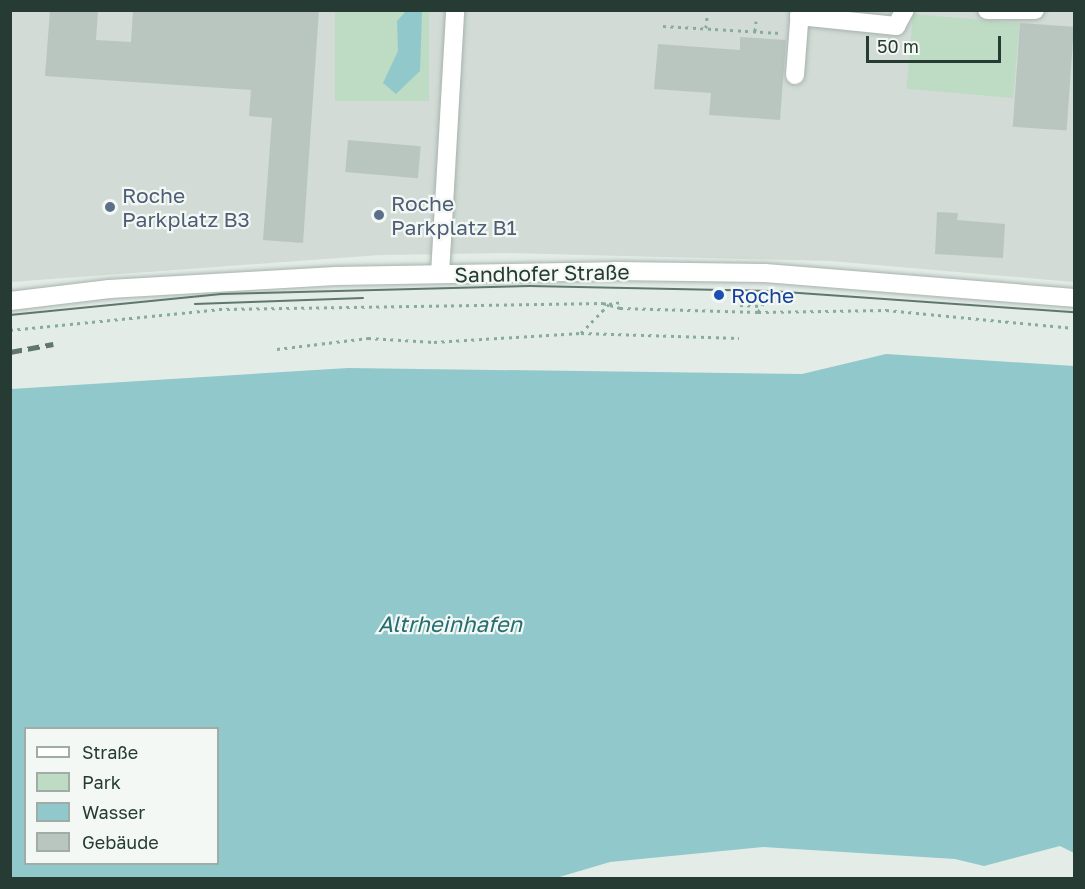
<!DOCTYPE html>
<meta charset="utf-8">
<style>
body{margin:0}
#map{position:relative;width:1085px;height:889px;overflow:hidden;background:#e3ece7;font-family:"Golos Text",sans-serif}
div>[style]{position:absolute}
.built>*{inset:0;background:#d2dbd6}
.green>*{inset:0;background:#bedbc3;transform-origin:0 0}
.water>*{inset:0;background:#91c8cb}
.building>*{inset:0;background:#b9c6c0;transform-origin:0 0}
.path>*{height:3px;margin-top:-1.5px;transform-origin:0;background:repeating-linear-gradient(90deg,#87ac9c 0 3px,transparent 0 7.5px)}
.roads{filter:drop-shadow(0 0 2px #a6b3ad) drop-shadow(0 0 2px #a6b3ad)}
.minor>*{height:18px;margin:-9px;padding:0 9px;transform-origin:9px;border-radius:9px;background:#fff}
.tram>*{height:1.5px;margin:-0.75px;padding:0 0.75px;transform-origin:0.75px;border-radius:0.75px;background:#5f776e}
.rail>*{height:4.5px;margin-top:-2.25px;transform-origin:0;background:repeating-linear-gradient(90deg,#5f776e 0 12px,transparent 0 18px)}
.dots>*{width:16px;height:16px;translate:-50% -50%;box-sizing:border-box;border:3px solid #f4f8f5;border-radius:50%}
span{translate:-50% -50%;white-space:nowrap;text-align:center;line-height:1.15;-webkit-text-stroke:4.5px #f4f8f5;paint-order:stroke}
.service-label{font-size:21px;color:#4e5e75}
.left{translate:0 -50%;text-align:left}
.street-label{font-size:21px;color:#253b33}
.transit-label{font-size:21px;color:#164399}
.water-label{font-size:22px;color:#256d71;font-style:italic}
.frame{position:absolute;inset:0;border:12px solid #253b33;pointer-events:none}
.legend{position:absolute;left:24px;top:727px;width:195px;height:138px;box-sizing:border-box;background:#f4f8f5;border:2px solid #a1aca7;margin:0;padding:8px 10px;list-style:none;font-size:18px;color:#253b33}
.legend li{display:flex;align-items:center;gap:12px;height:30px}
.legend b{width:30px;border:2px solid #a1aca7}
.scale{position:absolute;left:866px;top:36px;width:135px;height:27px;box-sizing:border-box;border:3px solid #253b33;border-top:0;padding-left:8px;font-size:18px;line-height:21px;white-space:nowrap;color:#253b33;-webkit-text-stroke:4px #f4f8f5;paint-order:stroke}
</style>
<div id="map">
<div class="built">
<i style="clip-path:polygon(11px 11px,1074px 11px,1074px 282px,830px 261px,505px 253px,380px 255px,11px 282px)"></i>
</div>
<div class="green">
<i style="left:335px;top:11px;width:94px;height:90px"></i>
<i style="left:913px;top:14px;width:107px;height:75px;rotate:5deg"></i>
</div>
<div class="water">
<i style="clip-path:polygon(406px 11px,422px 12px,420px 71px,396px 94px,383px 83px,398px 51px,397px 21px)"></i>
<i style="clip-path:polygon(evenodd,886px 354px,1074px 366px,1074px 853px,1060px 846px,984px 866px,955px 859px,763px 847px,610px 862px,556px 878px,11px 878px,11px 389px,348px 368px,802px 374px,886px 354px,26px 728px,218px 728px,218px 864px,26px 864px,26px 728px)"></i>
</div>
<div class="building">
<i style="clip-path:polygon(50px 10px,98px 10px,96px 40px,131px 42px,133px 10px,319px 10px,303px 243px,263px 240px,272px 118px,249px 116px,251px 90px,45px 76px)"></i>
<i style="left:1020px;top:23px;width:54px;height:104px;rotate:4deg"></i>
<i style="clip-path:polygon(740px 37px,786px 40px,780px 120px,709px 115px,711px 93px,654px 89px,658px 44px,740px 50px)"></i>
<i style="left:348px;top:140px;width:73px;height:32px;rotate:5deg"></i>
<i style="clip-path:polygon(937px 212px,958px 213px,957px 220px,1005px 224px,1003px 258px,935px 254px)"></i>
</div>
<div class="path">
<i style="left:663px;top:26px;width:118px;rotate:3.4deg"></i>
<i style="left:706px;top:28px;width:11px;rotate:-85deg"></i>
<i style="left:755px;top:31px;width:10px;rotate:-84deg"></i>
<i style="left:740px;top:305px;width:21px;rotate:3deg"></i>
<i style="left:758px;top:312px;width:26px;rotate:-59deg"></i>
<i style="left:10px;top:330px;width:210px;rotate:-5.7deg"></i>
<i style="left:219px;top:309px;width:384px;rotate:-0.9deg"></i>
<i style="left:603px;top:303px;width:18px;rotate:16deg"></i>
<i style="left:620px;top:308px;width:138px;rotate:1.7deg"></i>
<i style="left:758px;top:312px;width:128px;rotate:-0.9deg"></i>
<i style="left:886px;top:310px;width:189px;rotate:5.5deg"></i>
<i style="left:581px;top:333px;width:158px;rotate:1.8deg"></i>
<i style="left:277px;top:349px;width:92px;rotate:-6.9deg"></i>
<i style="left:368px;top:338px;width:66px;rotate:3.5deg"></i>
<i style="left:434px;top:342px;width:147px;rotate:-3.5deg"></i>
<i style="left:581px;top:333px;width:40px;rotate:-46deg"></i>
<i style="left:609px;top:304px;width:12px;rotate:-9deg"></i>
</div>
<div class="roads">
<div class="minor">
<i style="left:987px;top:10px;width:48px"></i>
<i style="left:799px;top:16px;width:98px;rotate:5.9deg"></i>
<i style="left:896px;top:26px;width:18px;rotate:-61deg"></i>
<i style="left:795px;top:75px;width:65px;rotate:-85.6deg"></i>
<i style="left:440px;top:274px;width:264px;rotate:-86.7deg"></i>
<i style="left:10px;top:301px;width:100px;rotate:-6.9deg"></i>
<i style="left:109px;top:289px;width:227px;rotate:-3.3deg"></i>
<i style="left:336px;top:276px;width:278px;rotate:-1deg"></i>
<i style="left:614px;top:271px;width:151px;rotate:0.8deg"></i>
<i style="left:765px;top:273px;width:310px;rotate:4.6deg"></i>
</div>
</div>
<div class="tram">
<i style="left:195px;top:304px;width:168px;rotate:-2deg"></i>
<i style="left:10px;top:315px;width:212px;rotate:-5.7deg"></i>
<i style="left:221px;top:294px;width:309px;rotate:-1.5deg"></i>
<i style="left:530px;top:286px;width:241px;rotate:1.2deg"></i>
<i style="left:771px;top:291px;width:304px;rotate:4deg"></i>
</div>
<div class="rail">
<i style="left:10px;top:352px;width:44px;rotate:-10.5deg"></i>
</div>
<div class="dots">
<i style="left:110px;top:207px;background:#5c6f8a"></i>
<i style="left:379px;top:215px;background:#5c6f8a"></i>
<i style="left:719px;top:295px;background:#1a4fb4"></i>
</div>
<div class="service-label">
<span class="left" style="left:122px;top:207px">Roche<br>Parkplatz B3</span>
<span class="left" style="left:391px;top:215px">Roche<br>Parkplatz B1</span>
</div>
<div class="street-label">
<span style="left:542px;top:273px;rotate:-1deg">Sandhofer Straße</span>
</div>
<div class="transit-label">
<span class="left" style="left:731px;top:295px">Roche</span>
</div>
<div class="water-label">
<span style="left:450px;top:624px">Altrheinhafen</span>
</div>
<div class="frame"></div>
<ul class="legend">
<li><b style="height:8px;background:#fff"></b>Straße</li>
<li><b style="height:16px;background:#bedbc3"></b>Park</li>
<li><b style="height:16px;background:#91c8cb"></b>Wasser</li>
<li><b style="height:16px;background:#b9c6c0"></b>Gebäude</li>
</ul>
<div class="scale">50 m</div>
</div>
